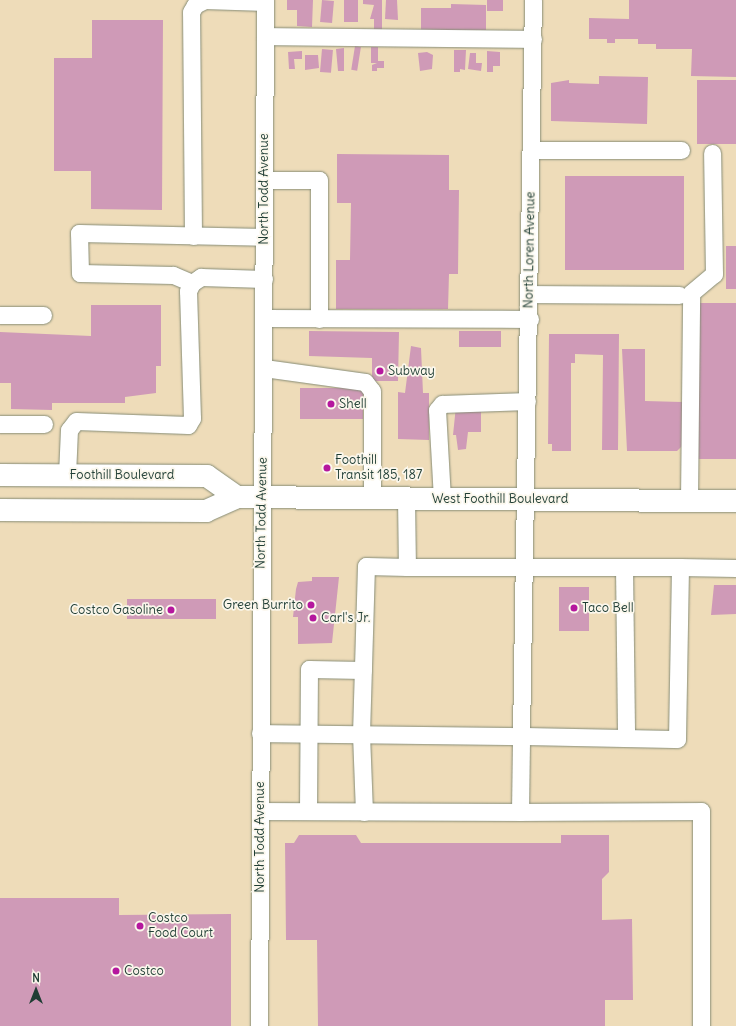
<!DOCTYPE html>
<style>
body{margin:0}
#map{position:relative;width:736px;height:1026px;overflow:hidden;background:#eedcb9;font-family:Delius,sans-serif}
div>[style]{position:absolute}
.building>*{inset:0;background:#cf9ab7;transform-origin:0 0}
.roads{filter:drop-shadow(0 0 1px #868c76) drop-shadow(0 0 1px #868c76)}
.minor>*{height:17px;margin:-8.5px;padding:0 8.5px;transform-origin:8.5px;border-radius:8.5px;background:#fff}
.major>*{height:22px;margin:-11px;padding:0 11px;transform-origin:11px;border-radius:11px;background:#fff}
.dots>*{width:11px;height:11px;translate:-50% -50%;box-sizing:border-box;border:2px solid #fbf7ec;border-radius:50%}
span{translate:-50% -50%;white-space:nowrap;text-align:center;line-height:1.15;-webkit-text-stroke:3.5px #fbf7ec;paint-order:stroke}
.street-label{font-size:13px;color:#1f3d34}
.poi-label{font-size:13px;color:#1f3d34}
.left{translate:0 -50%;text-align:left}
.right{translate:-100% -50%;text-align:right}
.north{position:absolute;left:16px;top:970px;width:40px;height:40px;-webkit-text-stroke:3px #fbf7ec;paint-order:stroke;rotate:0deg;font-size:11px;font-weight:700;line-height:16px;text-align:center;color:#1f3d34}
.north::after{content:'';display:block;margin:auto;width:14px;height:18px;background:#1f3d34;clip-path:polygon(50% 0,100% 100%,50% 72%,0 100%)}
</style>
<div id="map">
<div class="building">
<i style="clip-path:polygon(287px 0,313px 0,312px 27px,297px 26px,297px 10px,287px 10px)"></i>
<i style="left:322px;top:0;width:12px;height:22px;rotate:5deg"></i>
<i style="left:344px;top:0;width:14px;height:22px"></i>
<i style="clip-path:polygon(363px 0,382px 0,382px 30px,374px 30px,374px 19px,370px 19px,374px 5px,363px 4px)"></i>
<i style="clip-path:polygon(386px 0,397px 0,398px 20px,385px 19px)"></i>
<i style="left:487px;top:0;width:16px;height:11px"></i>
<i style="clip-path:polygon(629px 0,736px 0,736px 77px,691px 76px,692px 49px,656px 49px,656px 44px,638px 44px,638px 39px,615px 39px,615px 43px,607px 43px,607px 39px,589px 39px,589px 18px,629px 19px)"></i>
<i style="clip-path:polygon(451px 4px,486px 5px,486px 30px,421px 30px,421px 8px,451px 8px)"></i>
<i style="clip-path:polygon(92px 20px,163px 20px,162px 210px,91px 209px,91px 171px,54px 171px,54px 58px,92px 58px)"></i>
<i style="left:355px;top:46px;width:6px;height:24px;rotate:9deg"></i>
<i style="clip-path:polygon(371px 47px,378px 47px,378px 61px,384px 61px,384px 68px,377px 68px,377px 71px,372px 71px,372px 65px,377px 63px,371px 63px)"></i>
<i style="clip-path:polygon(344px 48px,344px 71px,338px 71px,336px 49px)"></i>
<i style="left:322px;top:49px;width:11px;height:23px;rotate:5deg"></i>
<i style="clip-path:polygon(454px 50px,466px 50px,465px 70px,460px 69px,460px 72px,454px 72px)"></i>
<i style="clip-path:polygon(302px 51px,302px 59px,294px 59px,295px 69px,289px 69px,288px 52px)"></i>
<i style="clip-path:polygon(487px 51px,500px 52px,500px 66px,493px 66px,493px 72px,487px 72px)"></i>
<i style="clip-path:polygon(427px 52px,433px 55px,432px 69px,420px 71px,418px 53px)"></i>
<i style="clip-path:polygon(470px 53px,476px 53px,476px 63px,482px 63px,481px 71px,468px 69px)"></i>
<i style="clip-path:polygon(305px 55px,318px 55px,319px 68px,305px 70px)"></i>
<i style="clip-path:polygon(599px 76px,648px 77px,647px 124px,551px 121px,551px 83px,569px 80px,569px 83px,599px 84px)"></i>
<i style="left:697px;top:80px;width:39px;height:64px"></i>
<i style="clip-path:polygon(337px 154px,449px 155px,449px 190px,459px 190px,458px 274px,449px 274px,448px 309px,336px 309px,336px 260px,350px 260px,351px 203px,337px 203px)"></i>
<i style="left:565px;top:176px;width:119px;height:94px"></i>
<i style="left:726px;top:246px;width:10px;height:43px"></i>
<i style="left:736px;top:303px;width:156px;height:38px;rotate:90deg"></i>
<i style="clip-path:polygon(91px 305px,161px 305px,161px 366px,156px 366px,156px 393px,125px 397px,125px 403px,52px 403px,52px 410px,11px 409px,11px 383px,0 383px,0 332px,91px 336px)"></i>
<i style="clip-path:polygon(309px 331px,399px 332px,398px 381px,372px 381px,372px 358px,309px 356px)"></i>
<i style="left:501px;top:331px;width:16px;height:42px;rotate:90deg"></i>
<i style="clip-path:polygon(549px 334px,619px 334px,618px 450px,602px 450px,603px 355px,575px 354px,575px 363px,571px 363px,571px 451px,552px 451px,552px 444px,548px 444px)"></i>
<i style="clip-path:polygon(411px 346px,421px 348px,423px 393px,429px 393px,429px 440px,398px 439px,398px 392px,405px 393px)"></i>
<i style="clip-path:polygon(622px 349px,645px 349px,645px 401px,682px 402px,682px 446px,677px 451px,627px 451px)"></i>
<i style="left:300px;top:388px;width:63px;height:31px"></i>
<i style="clip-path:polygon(481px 405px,481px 432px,468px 432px,466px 449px,458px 450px,456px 435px,453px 435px,456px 406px)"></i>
<i style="clip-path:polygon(312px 577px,339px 577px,332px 643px,298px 644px,298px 617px,293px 617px,296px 589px,298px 582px,312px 581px)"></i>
<i style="clip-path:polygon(714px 585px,736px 585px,736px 614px,711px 615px)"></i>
<i style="left:559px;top:587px;width:30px;height:44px"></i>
<i style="left:216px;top:599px;width:20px;height:89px;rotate:90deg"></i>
<i style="clip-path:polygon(299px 835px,356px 835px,361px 843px,561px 843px,561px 835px,609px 835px,609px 872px,602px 879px,602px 920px,632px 919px,633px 1000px,605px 1000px,605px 1026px,318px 1026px,317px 940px,286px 940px,285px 843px,294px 843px)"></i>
<i style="clip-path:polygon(0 898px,119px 898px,119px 915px,231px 914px,231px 1026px,0 1026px)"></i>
</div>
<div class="roads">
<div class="minor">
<i style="left:265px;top:36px;width:268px;rotate:0.6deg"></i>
<i style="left:531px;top:150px;width:150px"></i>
<i style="left:264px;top:180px;width:55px"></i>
<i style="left:319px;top:180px;width:139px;rotate:90deg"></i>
<i style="left:193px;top:236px;width:224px;rotate:-90.5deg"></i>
<i style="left:191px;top:12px;width:8px;rotate:-60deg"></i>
<i style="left:195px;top:5px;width:11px;rotate:-27deg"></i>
<i style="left:205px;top:0;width:60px;rotate:1.9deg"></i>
<i style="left:192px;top:283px;width:21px;rotate:-157deg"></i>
<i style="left:173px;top:275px;width:93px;rotate:-178.8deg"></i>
<i style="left:80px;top:273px;width:40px;rotate:-91.4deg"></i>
<i style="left:79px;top:233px;width:185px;rotate:1.2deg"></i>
<i style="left:530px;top:294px;width:149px;rotate:0.4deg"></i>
<i style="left:0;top:315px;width:43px"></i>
<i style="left:264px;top:318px;width:266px;rotate:0.2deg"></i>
<i style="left:264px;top:368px;width:102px;rotate:7.9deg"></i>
<i style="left:365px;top:382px;width:11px;rotate:52deg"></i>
<i style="left:372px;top:391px;width:107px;rotate:90deg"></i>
<i style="left:0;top:424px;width:44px"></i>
<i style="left:67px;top:475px;width:45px;rotate:-87.5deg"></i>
<i style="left:69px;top:430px;width:11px;rotate:-52deg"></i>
<i style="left:76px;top:421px;width:112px;rotate:2deg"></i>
<i style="left:188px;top:425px;width:8px;rotate:-60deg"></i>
<i style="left:192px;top:418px;width:127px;rotate:-91.8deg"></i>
<i style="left:188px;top:291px;width:9px;rotate:-63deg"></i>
<i style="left:192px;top:283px;width:11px;rotate:-34deg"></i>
<i style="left:201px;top:277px;width:63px;rotate:1.8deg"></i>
<i style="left:406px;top:498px;width:69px;rotate:89.2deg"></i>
<i style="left:407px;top:567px;width:273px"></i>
<i style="left:442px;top:499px;width:89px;rotate:-93.2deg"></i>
<i style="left:437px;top:410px;width:8px;rotate:-50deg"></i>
<i style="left:442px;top:404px;width:85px;rotate:-2deg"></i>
<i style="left:689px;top:500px;width:207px;rotate:-89.4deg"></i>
<i style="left:691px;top:293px;width:30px;rotate:-40deg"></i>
<i style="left:714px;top:274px;width:121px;rotate:-90.9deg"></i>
<i style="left:624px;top:567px;width:171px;rotate:89.3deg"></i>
<i style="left:260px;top:733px;width:261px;rotate:0.7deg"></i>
<i style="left:521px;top:736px;width:736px;rotate:-89.07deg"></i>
<i style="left:260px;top:811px;width:260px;rotate:0.2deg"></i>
<i style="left:520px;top:812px;width:76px;rotate:-89.2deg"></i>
<i style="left:521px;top:736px;width:156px;rotate:1.1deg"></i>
<i style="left:677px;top:739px;width:172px;rotate:-89deg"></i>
<i style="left:680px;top:567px;width:56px;rotate:1deg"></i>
<i style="left:308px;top:811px;width:142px;rotate:-89.6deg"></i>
<i style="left:309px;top:669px;width:54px;rotate:1.1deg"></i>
<i style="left:364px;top:812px;width:78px;rotate:-92.2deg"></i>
<i style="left:361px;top:734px;width:168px;rotate:-88.3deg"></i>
<i style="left:366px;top:566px;width:41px;rotate:1.4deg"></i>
<i style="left:520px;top:812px;width:181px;rotate:-0.3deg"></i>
<i style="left:701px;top:811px;width:215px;rotate:90deg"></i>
<i style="left:259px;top:1026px;width:1026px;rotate:-89.66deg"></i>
</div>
<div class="major">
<i style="left:0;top:475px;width:207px;rotate:0.3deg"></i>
<i style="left:207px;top:476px;width:37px;rotate:35deg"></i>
<i style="left:0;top:510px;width:206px;rotate:0.3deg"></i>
<i style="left:206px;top:511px;width:34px;rotate:-24deg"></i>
<i style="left:237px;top:497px;width:499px;rotate:0.5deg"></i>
</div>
</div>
<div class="dots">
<i style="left:380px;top:371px;background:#b5179e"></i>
<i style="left:331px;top:404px;background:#b5179e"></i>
<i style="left:327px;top:468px;background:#b5179e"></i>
<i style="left:311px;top:605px;background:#b5179e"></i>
<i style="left:574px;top:608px;background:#b5179e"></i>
<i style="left:171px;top:610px;background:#b5179e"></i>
<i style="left:313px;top:618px;background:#b5179e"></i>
<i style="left:140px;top:926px;background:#b5179e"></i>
<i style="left:116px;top:971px;background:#b5179e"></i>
</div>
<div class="street-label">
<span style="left:264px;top:189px;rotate:-90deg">North Todd Avenue</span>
<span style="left:530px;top:250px;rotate:-89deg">North Loren Avenue</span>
<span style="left:122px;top:475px">Foothill Boulevard</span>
<span style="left:500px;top:499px">West Foothill Boulevard</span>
<span style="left:262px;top:513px;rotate:-89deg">North Todd Avenue</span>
<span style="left:260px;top:837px;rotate:-90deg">North Todd Avenue</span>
</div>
<div class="poi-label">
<span class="left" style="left:388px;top:371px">Subway</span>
<span class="left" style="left:339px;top:404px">Shell</span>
<span class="left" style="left:335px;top:468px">Foothill<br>Transit 185, 187</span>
<span class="right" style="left:303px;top:605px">Green Burrito</span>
<span class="left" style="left:582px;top:608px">Taco Bell</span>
<span class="right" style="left:163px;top:610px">Costco Gasoline</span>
<span class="left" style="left:321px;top:618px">Carl's Jr.</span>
<span class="left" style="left:148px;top:926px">Costco<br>Food Court</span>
<span class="left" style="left:124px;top:971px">Costco</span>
</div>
<div class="north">N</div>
</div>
